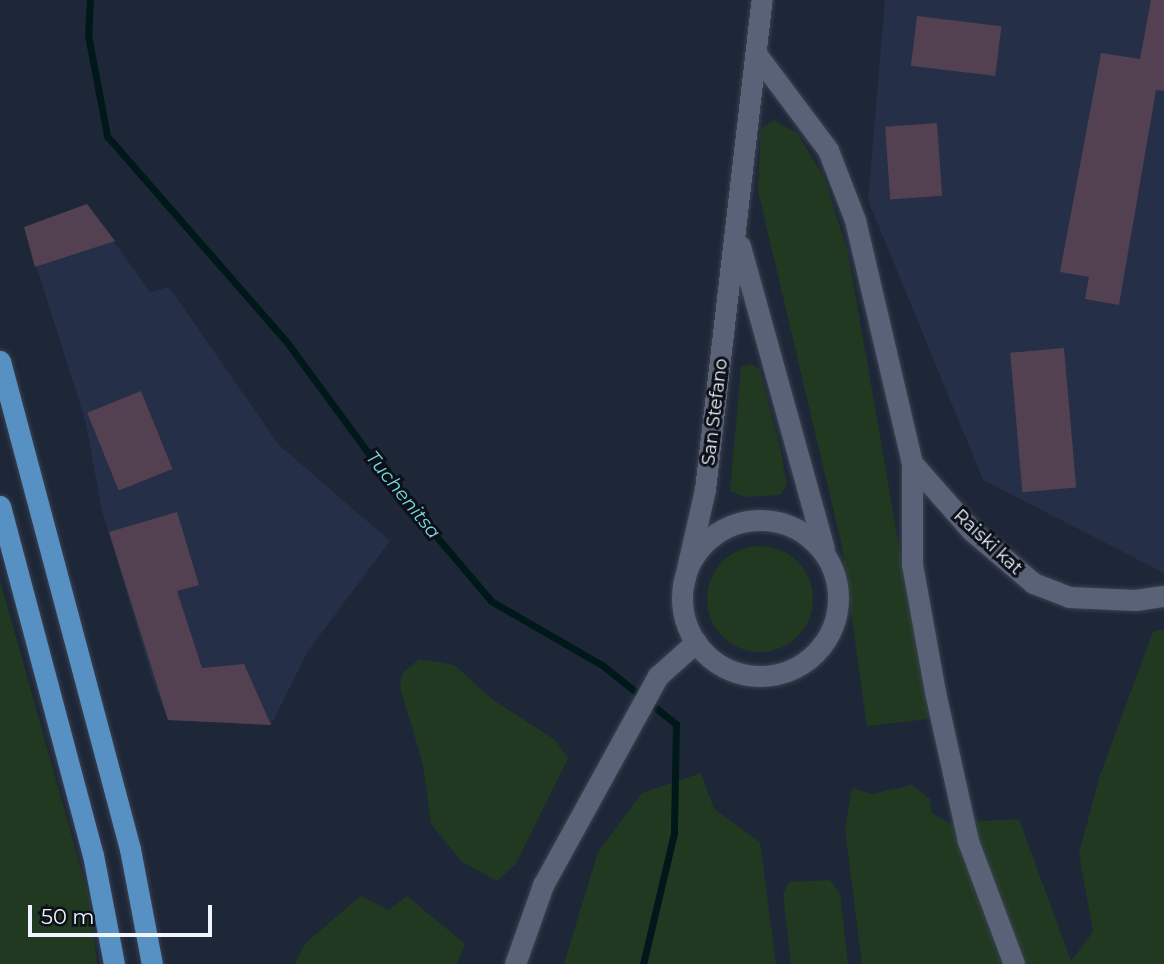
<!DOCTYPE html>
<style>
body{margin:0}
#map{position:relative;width:1164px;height:964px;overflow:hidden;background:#1e2738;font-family:Montserrat,sans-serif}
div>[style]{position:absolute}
.built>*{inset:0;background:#252f47}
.green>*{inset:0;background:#213921}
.round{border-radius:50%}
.stream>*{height:7px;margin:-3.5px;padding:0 3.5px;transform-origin:3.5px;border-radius:3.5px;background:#00181a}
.building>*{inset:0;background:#534151;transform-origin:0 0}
.roads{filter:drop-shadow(0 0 2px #3b4150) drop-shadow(0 0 2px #3b4150)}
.minor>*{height:21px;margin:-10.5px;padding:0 10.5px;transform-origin:10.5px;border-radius:10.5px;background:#596277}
.minor>.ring{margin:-10.5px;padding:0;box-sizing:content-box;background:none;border:21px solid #596277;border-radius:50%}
.major>*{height:21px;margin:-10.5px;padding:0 10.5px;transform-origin:10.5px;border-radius:10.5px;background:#5790c3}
span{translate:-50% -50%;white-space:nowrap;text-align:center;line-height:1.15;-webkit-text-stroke:6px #0c1018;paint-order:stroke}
.street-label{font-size:18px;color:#eff4fe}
.water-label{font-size:19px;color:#79d9de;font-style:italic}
.scale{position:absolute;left:28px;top:905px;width:184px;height:32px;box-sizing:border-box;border:4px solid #eff4fe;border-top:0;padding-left:9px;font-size:21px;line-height:24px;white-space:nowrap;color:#eff4fe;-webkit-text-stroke:5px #0c1018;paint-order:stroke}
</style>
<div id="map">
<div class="built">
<i style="clip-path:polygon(885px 0,1164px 0,1164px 573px,983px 480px,868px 200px)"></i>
<i style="clip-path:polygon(87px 204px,150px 292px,169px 287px,279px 445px,390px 541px,308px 651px,271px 725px,168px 720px,153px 682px,101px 507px,86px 423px,24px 227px)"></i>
</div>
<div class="green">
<i style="clip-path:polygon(774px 120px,797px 133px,824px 177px,848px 252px,929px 719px,867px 726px,841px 542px,758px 191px,761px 129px)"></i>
<i style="clip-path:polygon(750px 364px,760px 369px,780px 447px,787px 485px,780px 495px,745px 497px,730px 491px,741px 367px)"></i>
<i class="round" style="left:707px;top:546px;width:106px;height:106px"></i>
<i style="clip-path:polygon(0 580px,90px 901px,97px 964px,0 964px)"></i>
<i style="clip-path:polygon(1164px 629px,1164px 964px,862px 964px,845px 829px,852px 788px,872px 794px,912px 785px,930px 799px,932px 813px,949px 823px,1019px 819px,1071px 961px,1093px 932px,1079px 853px,1100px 775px,1153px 632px)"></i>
<i style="clip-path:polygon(419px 659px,454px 665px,492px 699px,555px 740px,568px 758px,516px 864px,497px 881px,461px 861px,431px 824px,423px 764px,400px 688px,402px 674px)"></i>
<i style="clip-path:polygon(701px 773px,714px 809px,760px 842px,776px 964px,564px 964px,598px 852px,642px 793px)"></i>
<i style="clip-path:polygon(830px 880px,840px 894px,848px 964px,791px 964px,783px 894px,789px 882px)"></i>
<i style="clip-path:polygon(360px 896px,389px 910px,407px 896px,465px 944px,457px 964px,295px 964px,305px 944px)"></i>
</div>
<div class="stream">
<i style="left:90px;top:0;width:35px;rotate:93deg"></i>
<i style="left:88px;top:35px;width:103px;rotate:79.3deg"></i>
<i style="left:107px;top:136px;width:272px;rotate:48.9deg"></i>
<i style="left:286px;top:341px;width:169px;rotate:53.7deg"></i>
<i style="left:386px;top:477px;width:162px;rotate:49.7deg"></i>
<i style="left:491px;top:601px;width:128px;rotate:30deg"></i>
<i style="left:602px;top:665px;width:95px;rotate:38.6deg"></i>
<i style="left:676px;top:724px;width:109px;rotate:91.1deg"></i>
<i style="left:674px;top:833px;width:135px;rotate:103.3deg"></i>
</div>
<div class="building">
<i style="clip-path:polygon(1151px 0,1164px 0,1164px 91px,1156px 90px,1119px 305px,1085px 299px,1089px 277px,1060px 272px,1101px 53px,1140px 59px)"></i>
<i style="left:917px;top:16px;width:85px;height:50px;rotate:7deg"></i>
<i style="left:937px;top:123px;width:73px;height:52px;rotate:86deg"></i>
<i style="clip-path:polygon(87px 204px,115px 241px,35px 267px,24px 227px)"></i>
<i style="left:1064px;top:348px;width:140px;height:54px;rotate:85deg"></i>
<i style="left:141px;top:391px;width:84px;height:58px;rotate:68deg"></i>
<i style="clip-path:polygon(177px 512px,199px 585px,177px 591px,202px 668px,244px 664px,271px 725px,168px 720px,109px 532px)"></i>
</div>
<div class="roads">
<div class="minor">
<i style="left:757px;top:55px;width:119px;rotate:53.2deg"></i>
<i style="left:828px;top:150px;width:75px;rotate:68.9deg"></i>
<i style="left:855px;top:220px;width:250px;rotate:76.8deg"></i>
<i style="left:912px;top:463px;width:101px;rotate:90deg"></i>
<i style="left:912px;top:564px;width:130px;rotate:79.8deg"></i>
<i style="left:935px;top:692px;width:153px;rotate:77.5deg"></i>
<i style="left:968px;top:841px;width:131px;rotate:69.5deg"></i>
<i style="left:740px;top:246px;width:314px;rotate:74.5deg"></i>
<i style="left:912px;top:463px;width:91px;rotate:48.6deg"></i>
<i style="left:972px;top:531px;width:80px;rotate:40.4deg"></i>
<i style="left:1033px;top:583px;width:39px;rotate:21deg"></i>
<i style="left:1069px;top:597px;width:66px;rotate:2.6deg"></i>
<i style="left:1135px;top:600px;width:29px;rotate:-8deg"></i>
<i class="ring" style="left:682px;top:520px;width:135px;height:135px"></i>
<i style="left:683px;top:586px;width:99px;rotate:-77.2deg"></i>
<i style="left:705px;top:489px;width:492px;rotate:-83.4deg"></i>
<i style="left:515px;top:964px;width:84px;rotate:-70.5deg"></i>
<i style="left:543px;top:885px;width:239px;rotate:-61.2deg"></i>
<i style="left:658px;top:676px;width:51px;rotate:-41.8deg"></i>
</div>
<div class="major">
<i style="left:0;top:361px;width:505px;rotate:75.08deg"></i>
<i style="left:130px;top:849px;width:117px;rotate:79.2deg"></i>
<i style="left:0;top:506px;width:361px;rotate:75.1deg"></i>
<i style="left:93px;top:855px;width:111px;rotate:79.1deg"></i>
</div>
</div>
<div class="street-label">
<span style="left:715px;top:412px;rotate:-83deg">San Stefano</span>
<span style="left:988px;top:542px;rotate:43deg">Raiski kat</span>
</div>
<div class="water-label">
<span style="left:403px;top:495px;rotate:51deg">Tuchenitsa</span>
</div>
<div class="scale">50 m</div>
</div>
